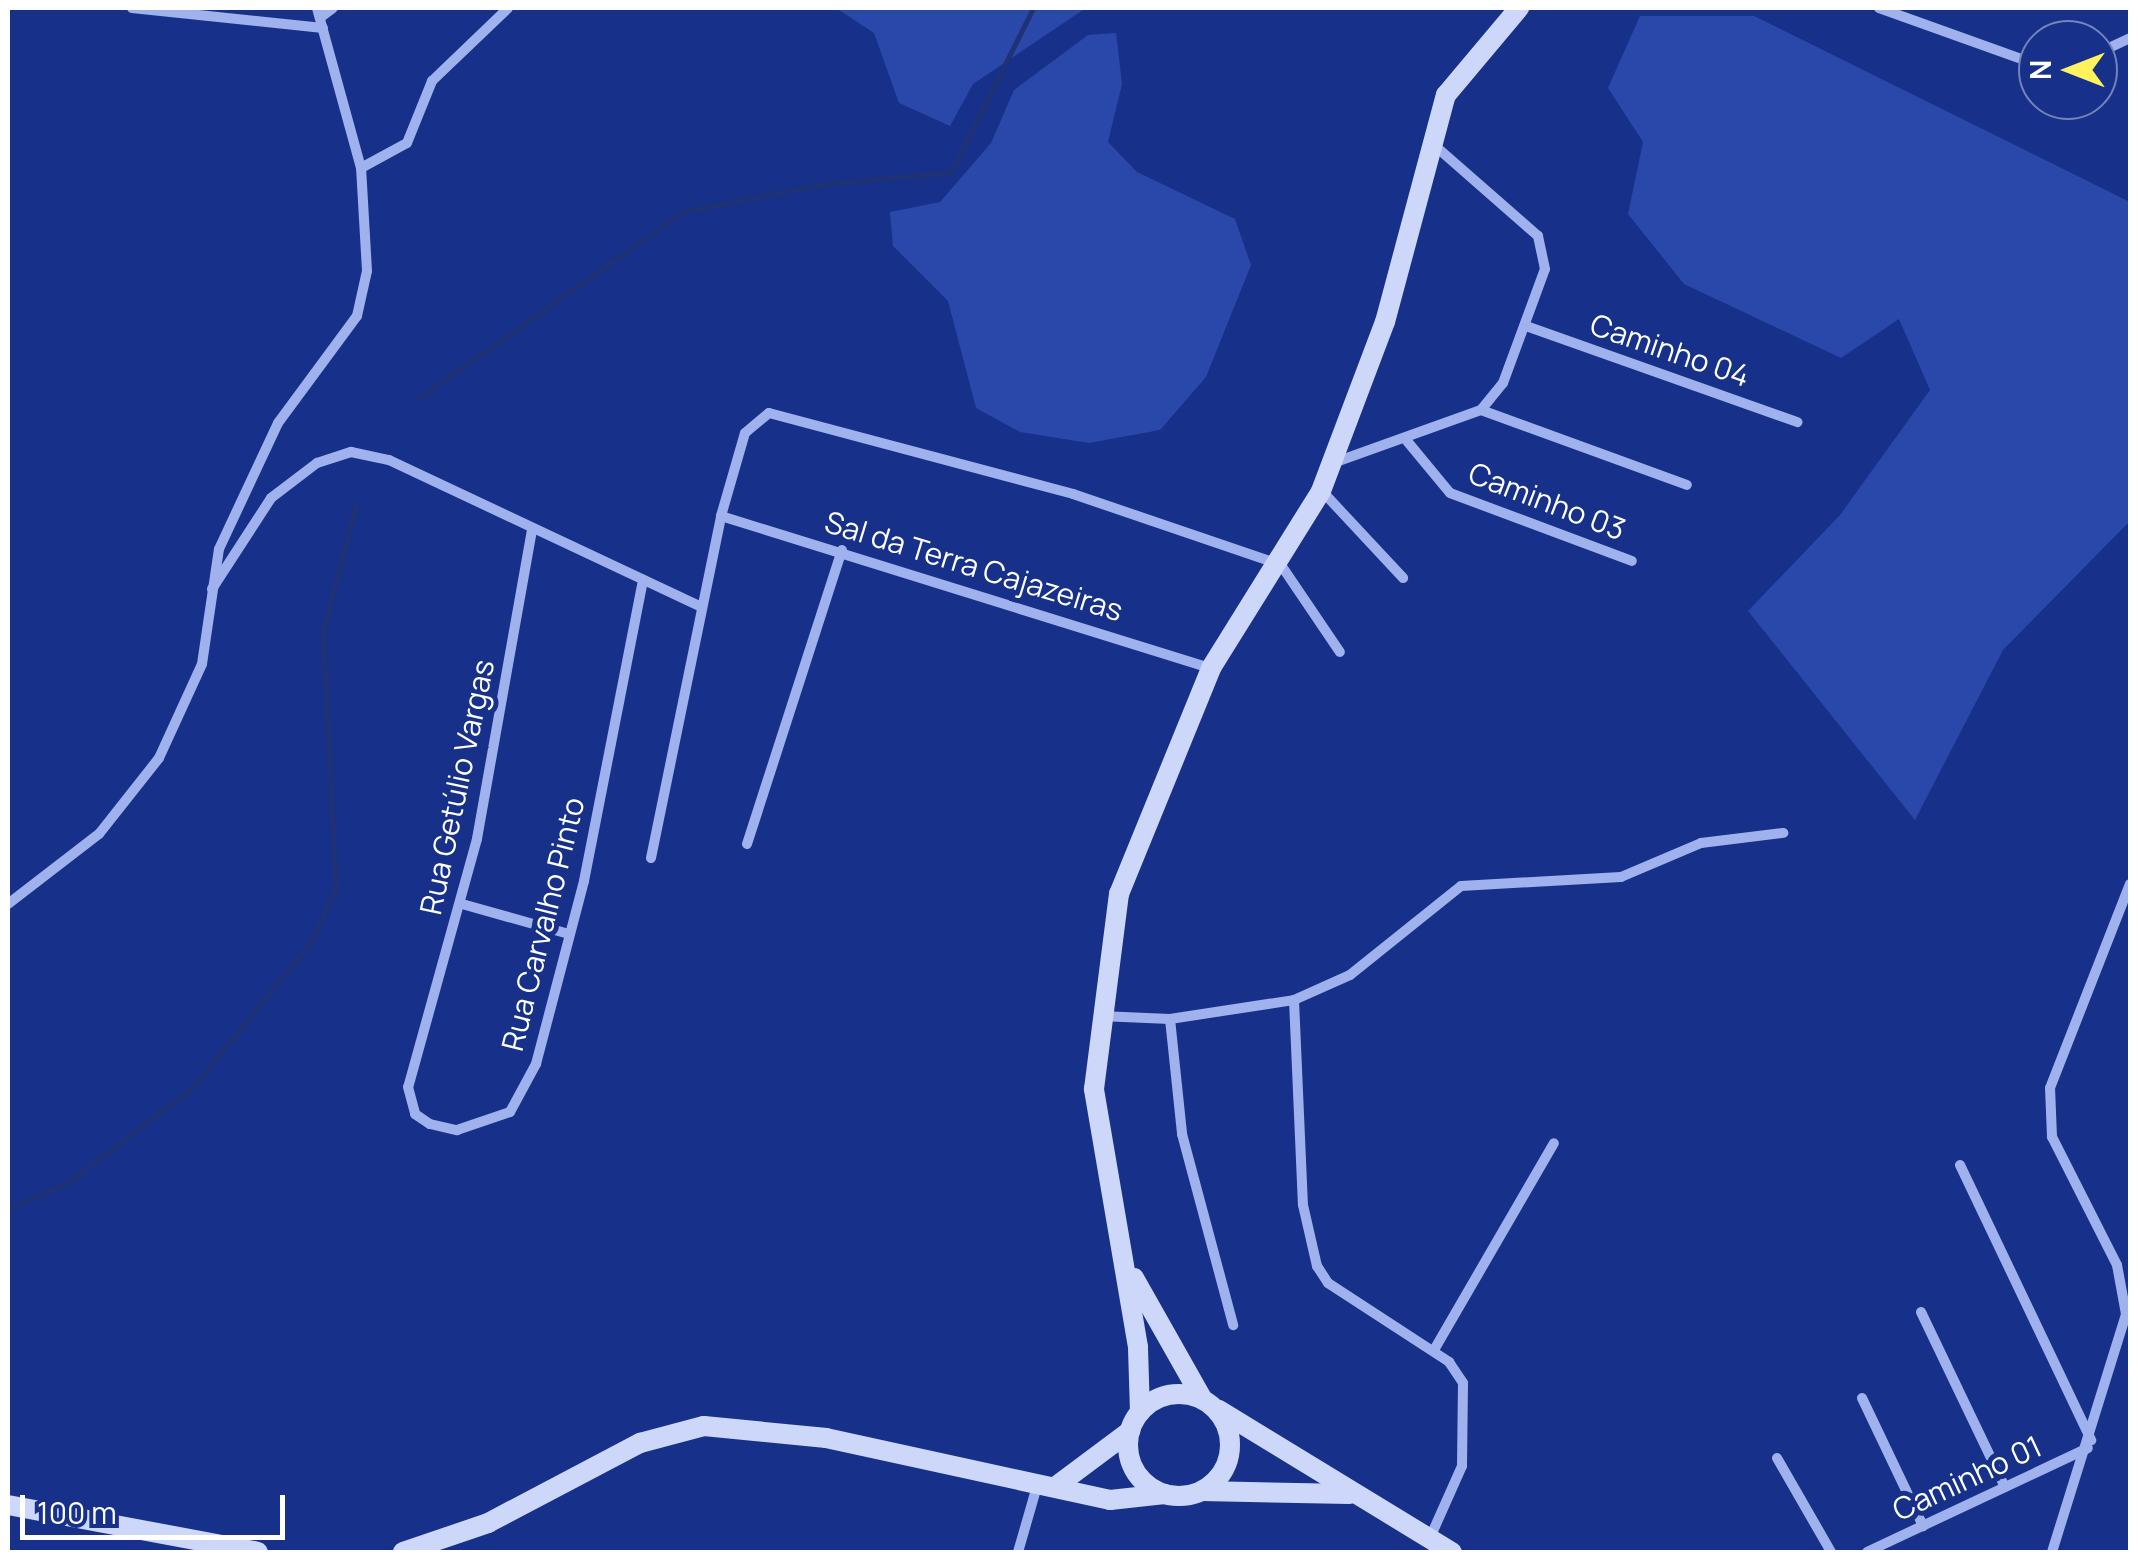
<!DOCTYPE html>
<meta charset="utf-8">
<style>
body{margin:0}
#map{position:relative;width:2138px;height:1560px;overflow:hidden;background:#17318a;font-family:Manrope,sans-serif}
div>[style]{position:absolute}
.green>*{inset:0;background:#2948a9}
.stream>*{height:5px;margin:-2.5px;padding:0 2.5px;transform-origin:2.5px;border-radius:2.5px;background:#1e3275}
.street>*{height:10px;margin:-5px;padding:0 5px;transform-origin:5px;border-radius:5px;background:#9fb2ee}
.secondary>*{height:20px;margin:-10px;padding:0 10px;transform-origin:10px;border-radius:10px;background:#ccd7fa}
.secondary>.ring{margin:-10px;padding:0;box-sizing:content-box;background:none;border:20px solid #ccd7fa;border-radius:50%}
span{translate:-50% -50%;white-space:nowrap;text-align:center;line-height:1.15;-webkit-text-stroke:10px #17318a;paint-order:stroke}
.street-label{font-size:30px;color:#fff}
.frame{position:absolute;inset:0;border:10px solid #fff;pointer-events:none}
.north{position:absolute;left:2018px;top:20px;width:100px;height:100px;box-sizing:border-box;background:#17318a;border:2px solid #7483b9;border-radius:50%;rotate:270deg;font-size:28px;font-weight:700;line-height:40px;text-align:center;color:#fff}
.north::after{content:'';display:block;margin:auto;width:35px;height:45px;background:#fff25d;clip-path:polygon(50% 0,100% 100%,50% 72%,0 100%)}
.scale{position:absolute;left:20px;top:1495px;width:265px;height:45px;box-sizing:border-box;border:5px solid #fff;border-top:0;padding-left:12px;font-size:30px;line-height:35px;white-space:nowrap;color:#fff;-webkit-text-stroke:8px #17318a;paint-order:stroke}
</style>
<div id="map">
<div class="green">
<i style="clip-path:polygon(836px 8px,1086px 8px,973px 84px,950px 126px,899px 103px,874px 33px)"></i>
<i style="clip-path:polygon(1640px 16px,1754px 16px,2130px 202px,2130px 521px,2003px 650px,1915px 820px,1748px 611px,1840px 515px,1930px 390px,1899px 319px,1841px 358px,1684px 284px,1628px 214px,1643px 142px,1608px 88px)"></i>
<i style="clip-path:polygon(1116px 33px,1122px 84px,1108px 142px,1137px 172px,1235px 219px,1251px 265px,1206px 377px,1160px 430px,1089px 443px,1020px 432px,976px 408px,948px 301px,893px 246px,890px 212px,940px 202px,991px 143px,1014px 90px,1088px 35px)"></i>
</div>
<div class="stream">
<i style="left:419px;top:398px;width:323px;rotate:-35.2deg"></i>
<i style="left:683px;top:212px;width:144px;rotate:-11.2deg"></i>
<i style="left:824px;top:184px;width:128px;rotate:-5.4deg"></i>
<i style="left:951px;top:172px;width:183px;rotate:-63.4deg"></i>
<i style="left:8px;top:1209px;width:64px;rotate:-23.8deg"></i>
<i style="left:67px;top:1183px;width:158px;rotate:-37.3deg"></i>
<i style="left:193px;top:1087px;width:183px;rotate:-50.8deg"></i>
<i style="left:309px;top:945px;width:62px;rotate:-64.3deg"></i>
<i style="left:336px;top:889px;width:258px;rotate:-92.9deg"></i>
<i style="left:323px;top:631px;width:130px;rotate:-75.3deg"></i>
</div>
<div class="street">
<i style="left:132px;top:8px;width:192px;rotate:6deg"></i>
<i style="left:1879px;top:8px;width:169px;rotate:19.7deg"></i>
<i style="left:321px;top:17px;width:15px;rotate:-37deg"></i>
<i style="left:2098px;top:53px;width:35px;rotate:-25deg"></i>
<i style="left:361px;top:168px;width:52px;rotate:-28.5deg"></i>
<i style="left:407px;top:143px;width:67px;rotate:-68deg"></i>
<i style="left:432px;top:81px;width:105px;rotate:-43.8deg"></i>
<i style="left:1526px;top:326px;width:288px;rotate:19.5deg"></i>
<i style="left:1481px;top:410px;width:219px;rotate:20deg"></i>
<i style="left:1407px;top:441px;width:67px;rotate:50.4deg"></i>
<i style="left:1450px;top:493px;width:194px;rotate:20.5deg"></i>
<i style="left:1333px;top:463px;width:157px;rotate:-19.7deg"></i>
<i style="left:1481px;top:410px;width:35px;rotate:-51deg"></i>
<i style="left:1503px;top:383px;width:121px;rotate:-69.8deg"></i>
<i style="left:1545px;top:269px;width:34px;rotate:-102deg"></i>
<i style="left:1538px;top:236px;width:140px;rotate:-138.8deg"></i>
<i style="left:1322px;top:491px;width:119px;rotate:47deg"></i>
<i style="left:721px;top:516px;width:512px;rotate:17.27deg"></i>
<i style="left:532px;top:530px;width:314px;rotate:100.1deg"></i>
<i style="left:477px;top:839px;width:257px;rotate:105.5deg"></i>
<i style="left:408px;top:1087px;width:28px;rotate:75deg"></i>
<i style="left:415px;top:1114px;width:18px;rotate:34deg"></i>
<i style="left:430px;top:1124px;width:28px;rotate:13deg"></i>
<i style="left:457px;top:1130px;width:56px;rotate:-18.8deg"></i>
<i style="left:510px;top:1112px;width:55px;rotate:-61.6deg"></i>
<i style="left:536px;top:1064px;width:189px;rotate:-75.3deg"></i>
<i style="left:584px;top:881px;width:307px;rotate:-78.9deg"></i>
<i style="left:212px;top:589px;width:108px;rotate:-57deg"></i>
<i style="left:271px;top:498px;width:58px;rotate:-37.3deg"></i>
<i style="left:317px;top:463px;width:36px;rotate:-18deg"></i>
<i style="left:351px;top:452px;width:39px;rotate:12deg"></i>
<i style="left:389px;top:460px;width:343px;rotate:25.2deg"></i>
<i style="left:747px;top:844px;width:309px;rotate:-72.1deg"></i>
<i style="left:651px;top:858px;width:349px;rotate:-78.4deg"></i>
<i style="left:721px;top:516px;width:86px;rotate:-73.9deg"></i>
<i style="left:745px;top:433px;width:31px;rotate:-40deg"></i>
<i style="left:769px;top:413px;width:315px;rotate:14.9deg"></i>
<i style="left:1073px;top:494px;width:220px;rotate:18.8deg"></i>
<i style="left:1281px;top:565px;width:105px;rotate:55.9deg"></i>
<i style="left:8px;top:904px;width:115px;rotate:-37.6deg"></i>
<i style="left:99px;top:834px;width:97px;rotate:-51.7deg"></i>
<i style="left:159px;top:758px;width:103px;rotate:-65.4deg"></i>
<i style="left:202px;top:664px;width:116px;rotate:-81.6deg"></i>
<i style="left:219px;top:549px;width:139px;rotate:-64.9deg"></i>
<i style="left:278px;top:423px;width:133px;rotate:-53.6deg"></i>
<i style="left:357px;top:316px;width:46px;rotate:-77.5deg"></i>
<i style="left:367px;top:271px;width:103px;rotate:-93.3deg"></i>
<i style="left:361px;top:168px;width:166px;rotate:-105.4deg"></i>
<i style="left:462px;top:904px;width:111px;rotate:15.7deg"></i>
<i style="left:1294px;top:1000px;width:205px;rotate:87.5deg"></i>
<i style="left:1303px;top:1205px;width:63px;rotate:77.1deg"></i>
<i style="left:1317px;top:1266px;width:20px;rotate:57deg"></i>
<i style="left:1328px;top:1283px;width:145px;rotate:33.1deg"></i>
<i style="left:1449px;top:1362px;width:25px;rotate:56deg"></i>
<i style="left:1463px;top:1383px;width:83px;rotate:90.7deg"></i>
<i style="left:1462px;top:1466px;width:79px;rotate:114deg"></i>
<i style="left:1100px;top:1016px;width:70px;rotate:2.5deg"></i>
<i style="left:1170px;top:1019px;width:125px;rotate:-8.7deg"></i>
<i style="left:1294px;top:1000px;width:61px;rotate:-24.1deg"></i>
<i style="left:1350px;top:975px;width:142px;rotate:-38.7deg"></i>
<i style="left:1461px;top:886px;width:160px;rotate:-3.2deg"></i>
<i style="left:1621px;top:877px;width:87px;rotate:-23deg"></i>
<i style="left:1701px;top:843px;width:83px;rotate:-7deg"></i>
<i style="left:1170px;top:1019px;width:116px;rotate:84deg"></i>
<i style="left:1182px;top:1134px;width:198px;rotate:75deg"></i>
<i style="left:1960px;top:1165px;width:305px;rotate:64.5deg"></i>
<i style="left:1921px;top:1312px;width:194px;rotate:64.4deg"></i>
<i style="left:1434px;top:1350px;width:239px;rotate:-59.9deg"></i>
<i style="left:1862px;top:1398px;width:142px;rotate:64.5deg"></i>
<i style="left:1777px;top:1458px;width:108px;rotate:60.1deg"></i>
<i style="left:1018px;top:1552px;width:69px;rotate:-73.9deg"></i>
<i style="left:1867px;top:1552px;width:244px;rotate:-25.2deg"></i>
<i style="left:2052px;top:1552px;width:249px;rotate:-72.7deg"></i>
<i style="left:2126px;top:1314px;width:50px;rotate:-100.4deg"></i>
<i style="left:2117px;top:1265px;width:144px;rotate:-116.9deg"></i>
<i style="left:2052px;top:1137px;width:49px;rotate:-92.3deg"></i>
<i style="left:2050px;top:1088px;width:219px;rotate:-68.6deg"></i>
</div>
<div class="secondary">
<i style="left:1134px;top:1278px;width:138px;rotate:60.5deg"></i>
<i class="ring" style="left:1128px;top:1394px;width:82px;height:82px"></i>
<i style="left:1219px;top:1410px;width:273px;rotate:31.4deg"></i>
<i style="left:1140px;top:1412px;width:65px;rotate:-91.8deg"></i>
<i style="left:1138px;top:1347px;width:262px;rotate:-99.7deg"></i>
<i style="left:1094px;top:1089px;width:197px;rotate:-82.7deg"></i>
<i style="left:1119px;top:894px;width:244px;rotate:-67.8deg"></i>
<i style="left:1211px;top:668px;width:208px;rotate:-58.1deg"></i>
<i style="left:1321px;top:491px;width:181px;rotate:-69.3deg"></i>
<i style="left:1385px;top:322px;width:235px;rotate:-75deg"></i>
<i style="left:1446px;top:95px;width:114px;rotate:-50deg"></i>
<i style="left:1055px;top:1487px;width:94px;rotate:-36.7deg"></i>
<i style="left:1202px;top:1491px;width:148px;rotate:1.2deg"></i>
<i style="left:8px;top:1505px;width:254px;rotate:10.6deg"></i>
<i style="left:403px;top:1552px;width:90px;rotate:-18.8deg"></i>
<i style="left:488px;top:1523px;width:172px;rotate:-27.8deg"></i>
<i style="left:640px;top:1443px;width:66px;rotate:-14.9deg"></i>
<i style="left:704px;top:1426px;width:123px;rotate:5.6deg"></i>
<i style="left:826px;top:1438px;width:291px;rotate:12.3deg"></i>
<i style="left:1110px;top:1500px;width:55px;rotate:-6.2deg"></i>
</div>
<div class="street-label">
<span style="left:1670px;top:350px;rotate:19deg">Caminho 04</span>
<span style="left:1547px;top:501px;rotate:21deg">Caminho 03</span>
<span style="left:974px;top:566px;rotate:17deg">Sal da Terra Cajazeiras</span>
<span style="left:457px;top:787px;rotate:-78deg">Rua Getúlio Vargas</span>
<span style="left:543px;top:924px;rotate:-76deg">Rua Carvalho Pinto</span>
<span style="left:1967px;top:1478px;rotate:-25deg">Caminho 01</span>
</div>
<div class="frame"></div>
<div class="north">N</div>
<div class="scale">100 m</div>
</div>
